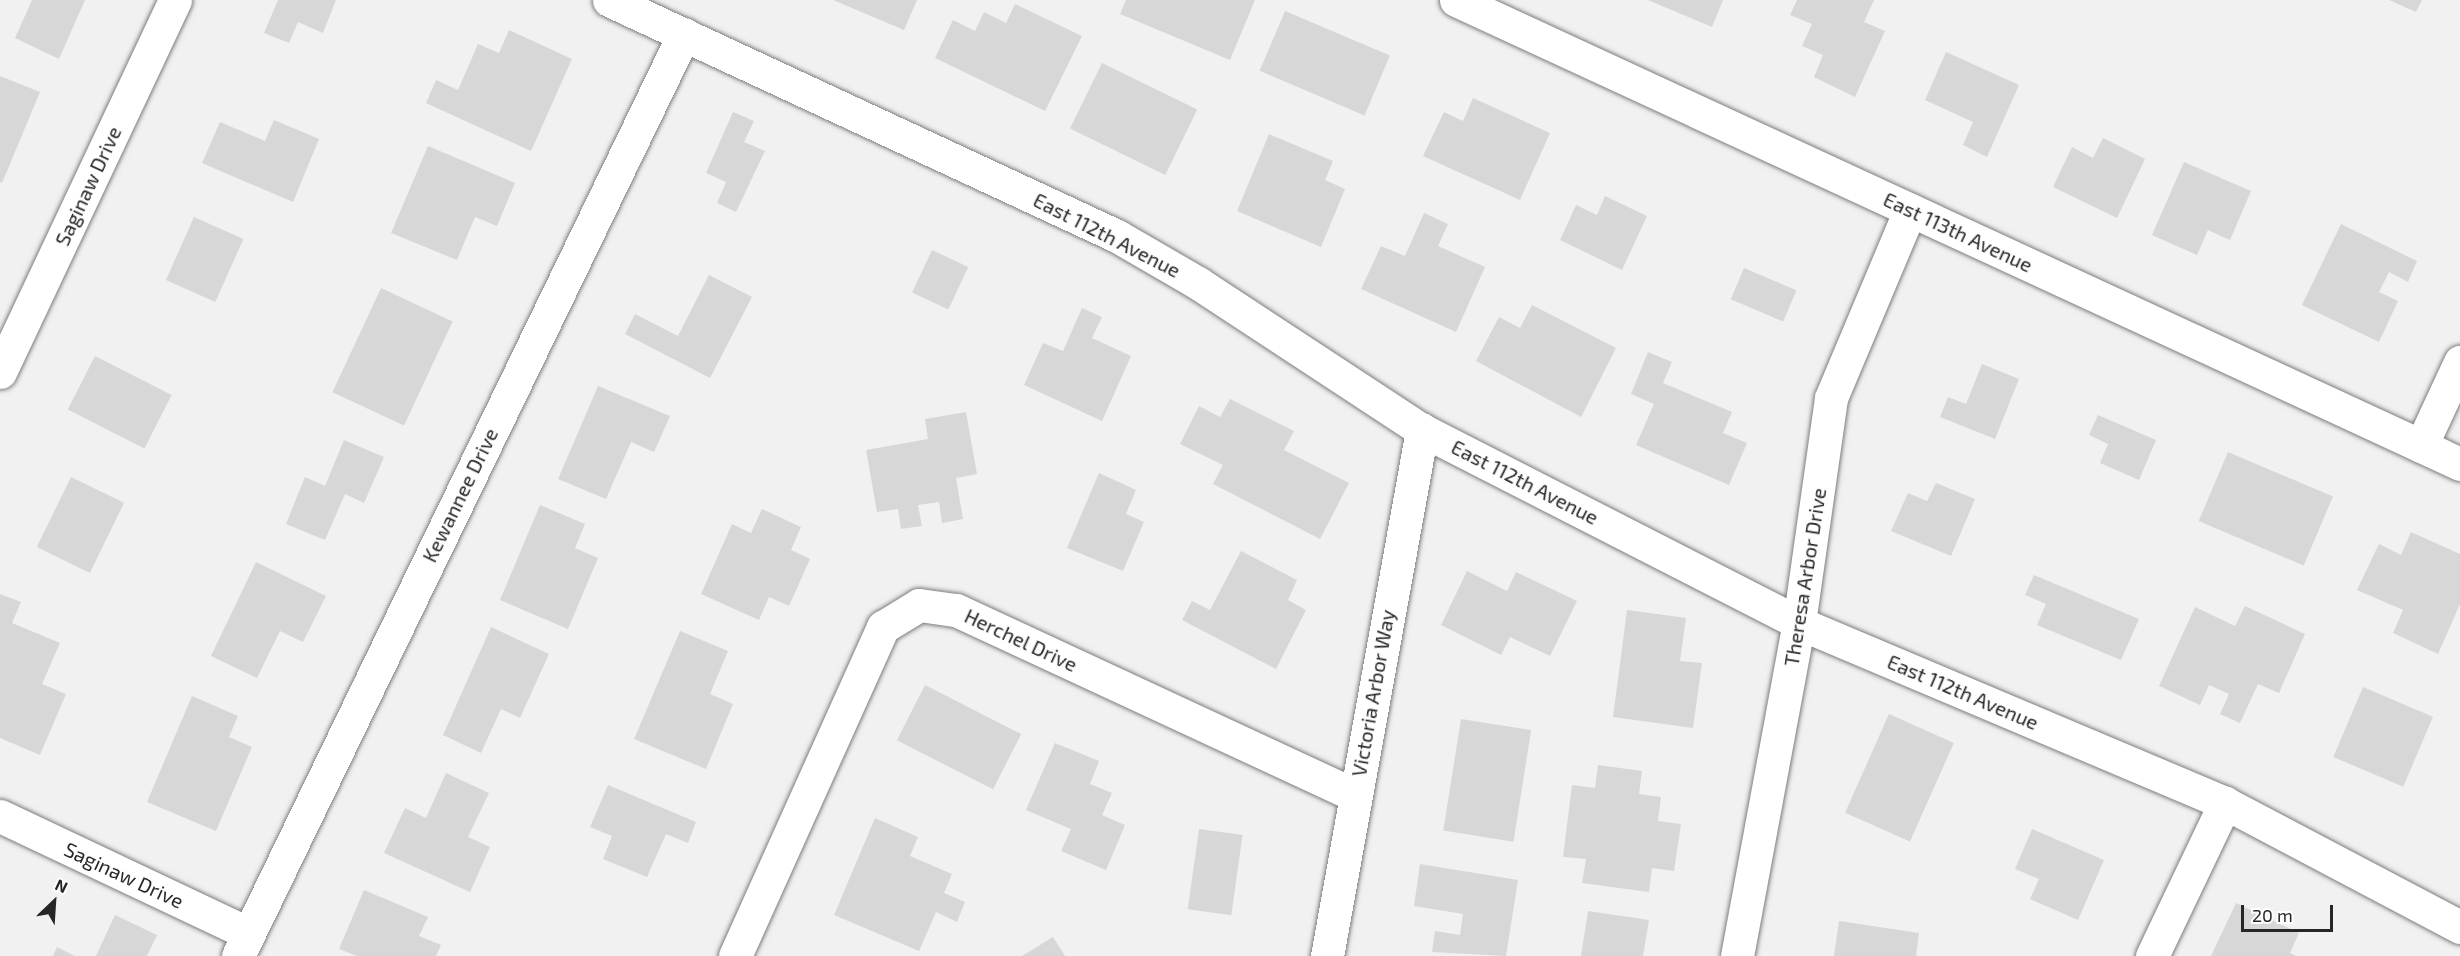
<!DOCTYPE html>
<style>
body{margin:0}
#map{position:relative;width:2460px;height:956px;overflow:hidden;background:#f1f1f2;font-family:"Exo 2",sans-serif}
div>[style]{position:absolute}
.building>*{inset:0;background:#d7d7d8;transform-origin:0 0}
.roads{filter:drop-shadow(0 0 2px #7d7d7f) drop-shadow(0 0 2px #7d7d7f)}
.minor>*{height:33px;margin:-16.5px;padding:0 16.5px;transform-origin:16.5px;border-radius:16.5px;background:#fff}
span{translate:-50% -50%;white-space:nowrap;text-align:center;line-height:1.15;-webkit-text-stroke:4.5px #fefeff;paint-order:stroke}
.street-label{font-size:20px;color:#262626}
.north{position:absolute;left:24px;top:872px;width:60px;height:60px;-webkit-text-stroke:4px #fefeff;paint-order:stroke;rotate:25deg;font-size:16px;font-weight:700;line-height:24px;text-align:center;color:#262626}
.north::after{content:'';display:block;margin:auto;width:21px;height:27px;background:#262626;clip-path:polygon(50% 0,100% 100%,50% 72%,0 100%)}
.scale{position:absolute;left:2241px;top:905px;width:92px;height:27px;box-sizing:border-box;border:3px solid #262626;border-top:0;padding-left:8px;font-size:18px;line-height:21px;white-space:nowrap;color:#262626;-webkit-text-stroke:4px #fefeff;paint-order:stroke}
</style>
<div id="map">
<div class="building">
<i style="clip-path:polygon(32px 0,85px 0,59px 59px,15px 38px)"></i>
<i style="clip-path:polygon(278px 0,336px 0,323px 33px,298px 22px,289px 43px,264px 33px)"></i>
<i style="clip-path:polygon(833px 0,917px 0,904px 30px)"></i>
<i style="clip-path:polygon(1126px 0,1255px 0,1230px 60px,1120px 14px)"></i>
<i style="clip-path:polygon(1648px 0,1723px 0,1712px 27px)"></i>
<i style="clip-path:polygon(1797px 0,1874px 0,1864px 22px,1885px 31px,1855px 97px,1814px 77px,1823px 55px,1802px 46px,1812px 24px,1790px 15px)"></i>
<i style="clip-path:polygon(2389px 0,2422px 0,2416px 12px)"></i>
<i style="clip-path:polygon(1015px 4px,1082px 36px,1045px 111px,935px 58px,953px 20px,975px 31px,984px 12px,1006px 23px)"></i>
<i style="left:1285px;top:11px;width:114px;height:65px;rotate:23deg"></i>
<i style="clip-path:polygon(509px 30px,572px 59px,531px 151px,426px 103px,436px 80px,458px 90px,478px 44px,499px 53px)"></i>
<i style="clip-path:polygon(1946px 52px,2019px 85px,1987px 157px,1963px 145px,1973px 122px,1925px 100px)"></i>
<i style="left:1102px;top:63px;width:106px;height:73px;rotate:26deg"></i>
<i style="clip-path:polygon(0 76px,40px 92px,2px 183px,0 182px)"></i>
<i style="clip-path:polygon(1473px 98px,1550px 133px,1520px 200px,1423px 156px,1444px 112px,1463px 121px)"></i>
<i style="clip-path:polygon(733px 112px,754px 121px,744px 142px,765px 151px,736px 212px,717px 203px,726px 182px,706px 173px)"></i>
<i style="clip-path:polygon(274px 120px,319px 139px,293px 202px,202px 163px,220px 122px,265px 141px)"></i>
<i style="clip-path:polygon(1269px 134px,1333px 161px,1325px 180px,1345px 189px,1321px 247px,1237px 211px)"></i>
<i style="clip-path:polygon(2103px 138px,2145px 159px,2117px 218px,2053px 187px,2072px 147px,2093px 158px)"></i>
<i style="clip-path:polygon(428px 146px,515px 183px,497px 226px,475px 217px,457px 260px,391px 233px)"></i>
<i style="clip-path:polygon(2184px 162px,2251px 191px,2230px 240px,2208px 230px,2197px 255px,2152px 235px)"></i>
<i style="clip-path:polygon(1605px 196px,1647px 216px,1622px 270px,1560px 240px,1576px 205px,1597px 215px)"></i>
<i style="clip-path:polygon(1424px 213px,1448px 224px,1438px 246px,1485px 267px,1456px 332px,1361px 289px,1381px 246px,1405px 256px)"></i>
<i style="left:194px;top:217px;width:54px;height:69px;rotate:24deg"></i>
<i style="clip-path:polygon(2341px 224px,2417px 261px,2408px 282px,2389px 272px,2379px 292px,2398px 301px,2379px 342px,2302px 305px)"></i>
<i style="left:932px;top:250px;width:40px;height:47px;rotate:25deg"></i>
<i style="left:1744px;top:268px;width:57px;height:34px;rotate:23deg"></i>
<i style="clip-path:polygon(709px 275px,752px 297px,710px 378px,625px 334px,635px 314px,678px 336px)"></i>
<i style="left:381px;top:288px;width:79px;height:115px;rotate:25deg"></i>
<i style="clip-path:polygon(1532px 305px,1616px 348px,1581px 417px,1476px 361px,1499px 317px,1520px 328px)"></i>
<i style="clip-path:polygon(1082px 308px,1102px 317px,1092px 338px,1131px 356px,1102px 421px,1024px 385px,1043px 343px,1063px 351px)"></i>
<i style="clip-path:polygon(1648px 352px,1672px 362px,1663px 383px,1732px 412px,1723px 433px,1747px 443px,1729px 485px,1636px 445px,1654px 404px,1631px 394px)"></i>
<i style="left:95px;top:356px;width:86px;height:60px;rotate:27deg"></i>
<i style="clip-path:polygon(1982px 364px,2019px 379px,1995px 439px,1940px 417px,1948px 397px,1966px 404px)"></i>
<i style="clip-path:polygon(598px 386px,670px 416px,654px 452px,631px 442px,606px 499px,558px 479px)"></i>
<i style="clip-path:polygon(1230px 399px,1294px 431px,1284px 450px,1349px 483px,1320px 539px,1213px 484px,1223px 465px,1180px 444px,1199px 406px,1220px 417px)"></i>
<i style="clip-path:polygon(966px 412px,977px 474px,956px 478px,963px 519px,942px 523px,939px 502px,918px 505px,922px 526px,901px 529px,898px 509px,877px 512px,866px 450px,928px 439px,925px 419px)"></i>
<i style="clip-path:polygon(2098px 415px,2156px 440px,2139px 480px,2100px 463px,2108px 444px,2089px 435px)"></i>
<i style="clip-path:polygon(344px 440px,384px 457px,364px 503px,345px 494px,325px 540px,286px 524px,305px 477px,325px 486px)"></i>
<i style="left:2228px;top:452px;width:114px;height:75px;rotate:23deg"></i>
<i style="clip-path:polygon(1099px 473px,1136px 490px,1126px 514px,1144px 522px,1123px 571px,1067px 548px)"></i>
<i style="left:71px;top:477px;width:59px;height:78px;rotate:26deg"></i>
<i style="clip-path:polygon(1936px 483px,1975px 499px,1951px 556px,1891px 531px,1908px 493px,1927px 501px)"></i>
<i style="clip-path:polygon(540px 505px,585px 524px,575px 548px,598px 558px,568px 629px,500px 600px)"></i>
<i style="clip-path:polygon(762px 509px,801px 527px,791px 550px,810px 559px,789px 606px,769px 597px,759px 620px,701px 594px,732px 524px,751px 533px)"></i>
<i style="clip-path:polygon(2411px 532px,2460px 554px,2460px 604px,2438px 654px,2393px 633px,2403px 610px,2357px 590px,2379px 544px,2401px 555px)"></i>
<i style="clip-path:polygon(1241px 551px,1297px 580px,1288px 600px,1306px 610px,1276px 669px,1182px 620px,1192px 601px,1210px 610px)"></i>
<i style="clip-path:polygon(256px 562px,326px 596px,303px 642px,280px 631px,257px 678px,211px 656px)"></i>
<i style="clip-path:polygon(1467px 571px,1507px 591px,1516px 572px,1577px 601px,1550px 656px,1510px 637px,1501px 655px,1441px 625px)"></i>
<i style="clip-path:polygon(2034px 575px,2139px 619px,2121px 660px,2037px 625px,2046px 604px,2025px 595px)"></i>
<i style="clip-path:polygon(0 594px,21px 602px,12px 623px,60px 643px,42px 684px,66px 694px,40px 755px,0 738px)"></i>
<i style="clip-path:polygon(2245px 606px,2305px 634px,2279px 693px,2258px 684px,2240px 723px,2220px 714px,2229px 694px,2209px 685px,2200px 705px,2159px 686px,2195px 607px,2235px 626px)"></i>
<i style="clip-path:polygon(1627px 610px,1686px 618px,1680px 661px,1702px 663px,1693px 728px,1613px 717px)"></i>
<i style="clip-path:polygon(491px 627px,549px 654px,520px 718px,501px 709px,481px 753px,443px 735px)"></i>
<i style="clip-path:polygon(680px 631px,728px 651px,710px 694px,733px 704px,706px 769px,634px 739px)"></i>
<i style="left:925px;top:685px;width:108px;height:62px;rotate:27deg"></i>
<i style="left:2363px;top:687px;width:76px;height:76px;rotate:23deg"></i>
<i style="clip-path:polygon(192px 696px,238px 716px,229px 737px,252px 747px,216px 831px,147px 802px)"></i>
<i style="left:1889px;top:714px;width:71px;height:108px;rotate:24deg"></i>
<i style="left:1461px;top:719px;width:71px;height:113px;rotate:9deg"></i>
<i style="clip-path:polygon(1055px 743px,1099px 761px,1090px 784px,1112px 793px,1102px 815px,1125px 825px,1106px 870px,1061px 851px,1071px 829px,1026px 810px)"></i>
<i style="clip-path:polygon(1598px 765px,1642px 771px,1639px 794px,1661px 797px,1658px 821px,1681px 824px,1674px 871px,1652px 868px,1649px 892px,1582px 883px,1586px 859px,1563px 857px,1572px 785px,1595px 788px)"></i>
<i style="clip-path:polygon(446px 773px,489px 793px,468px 837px,490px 847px,470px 892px,384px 853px,405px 808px,426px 818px)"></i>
<i style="clip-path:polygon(608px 785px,696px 822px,688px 843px,666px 834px,647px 877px,603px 859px,612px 836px,590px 827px)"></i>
<i style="clip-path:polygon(875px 818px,918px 837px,910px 856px,952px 874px,944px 893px,965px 902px,957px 922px,936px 912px,919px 951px,834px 915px)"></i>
<i style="left:1199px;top:829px;width:44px;height:81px;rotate:8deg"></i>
<i style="clip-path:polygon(2032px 829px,2104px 860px,2078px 920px,2030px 899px,2039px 879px,2015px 869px)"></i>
<i style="clip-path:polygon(1420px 864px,1518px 880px,1506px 956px,1432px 952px,1435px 931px,1460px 935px,1463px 914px,1414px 906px)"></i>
<i style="clip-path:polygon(364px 890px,428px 917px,419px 936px,441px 945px,436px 956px,357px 956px,339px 949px)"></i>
<i style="clip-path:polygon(2236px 903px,2299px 933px,2290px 953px,2296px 956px,2211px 956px)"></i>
<i style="clip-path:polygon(1588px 911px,1649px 920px,1643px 956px,1581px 956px)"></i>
<i style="clip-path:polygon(115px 915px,157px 935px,147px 956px,96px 956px)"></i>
<i style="clip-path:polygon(1839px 921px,1919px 933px,1916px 956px,1834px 956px)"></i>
<i style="clip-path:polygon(1053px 937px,1065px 956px,1022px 956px)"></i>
<i style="clip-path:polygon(57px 947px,75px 956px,53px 956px)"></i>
</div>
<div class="roads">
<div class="minor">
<i style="left:609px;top:0;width:560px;rotate:24.92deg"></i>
<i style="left:1117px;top:236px;width:94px;rotate:30.1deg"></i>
<i style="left:1198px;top:283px;width:268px;rotate:33.3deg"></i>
<i style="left:1422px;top:430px;width:424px;rotate:27.1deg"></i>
<i style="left:1799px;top:623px;width:462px;rotate:22.9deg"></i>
<i style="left:2225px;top:803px;width:266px;rotate:27.8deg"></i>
<i style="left:1456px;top:0;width:1106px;rotate:24.8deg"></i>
<i style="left:0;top:372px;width:411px;rotate:-64.8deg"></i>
<i style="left:2421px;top:446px;width:93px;rotate:-65.1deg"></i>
<i style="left:0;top:816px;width:274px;rotate:25.3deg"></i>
<i style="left:238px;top:956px;width:1024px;rotate:-64.19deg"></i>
<i style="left:735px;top:956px;width:361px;rotate:-65.8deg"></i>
<i style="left:883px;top:627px;width:42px;rotate:-31.4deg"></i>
<i style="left:919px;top:605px;width:37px;rotate:8deg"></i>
<i style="left:956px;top:610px;width:439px;rotate:24.9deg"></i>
<i style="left:1327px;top:956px;width:535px;rotate:-79.76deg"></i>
<i style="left:1737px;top:956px;width:339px;rotate:-79.5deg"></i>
<i style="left:1799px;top:623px;width:227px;rotate:-81.9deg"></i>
<i style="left:1831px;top:398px;width:204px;rotate:-67.2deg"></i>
<i style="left:2152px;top:956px;width:170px;rotate:-64.5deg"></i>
</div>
</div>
<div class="street-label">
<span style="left:88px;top:186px;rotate:-65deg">Saginaw Drive</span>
<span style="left:1958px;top:232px;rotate:25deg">East 113th Avenue</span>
<span style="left:1107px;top:235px;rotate:27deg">East 112th Avenue</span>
<span style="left:1525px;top:482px;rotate:27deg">East 112th Avenue</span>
<span style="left:460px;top:495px;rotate:-64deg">Kewannee Drive</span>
<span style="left:1805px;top:577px;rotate:-81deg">Theresa Arbor Drive</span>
<span style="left:1021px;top:640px;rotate:25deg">Herchel Drive</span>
<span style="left:1963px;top:692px;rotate:23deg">East 112th Avenue</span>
<span style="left:1373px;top:693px;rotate:-80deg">Victoria Arbor Way</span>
<span style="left:124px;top:875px;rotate:25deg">Saginaw Drive</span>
</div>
<div class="north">N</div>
<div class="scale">20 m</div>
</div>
